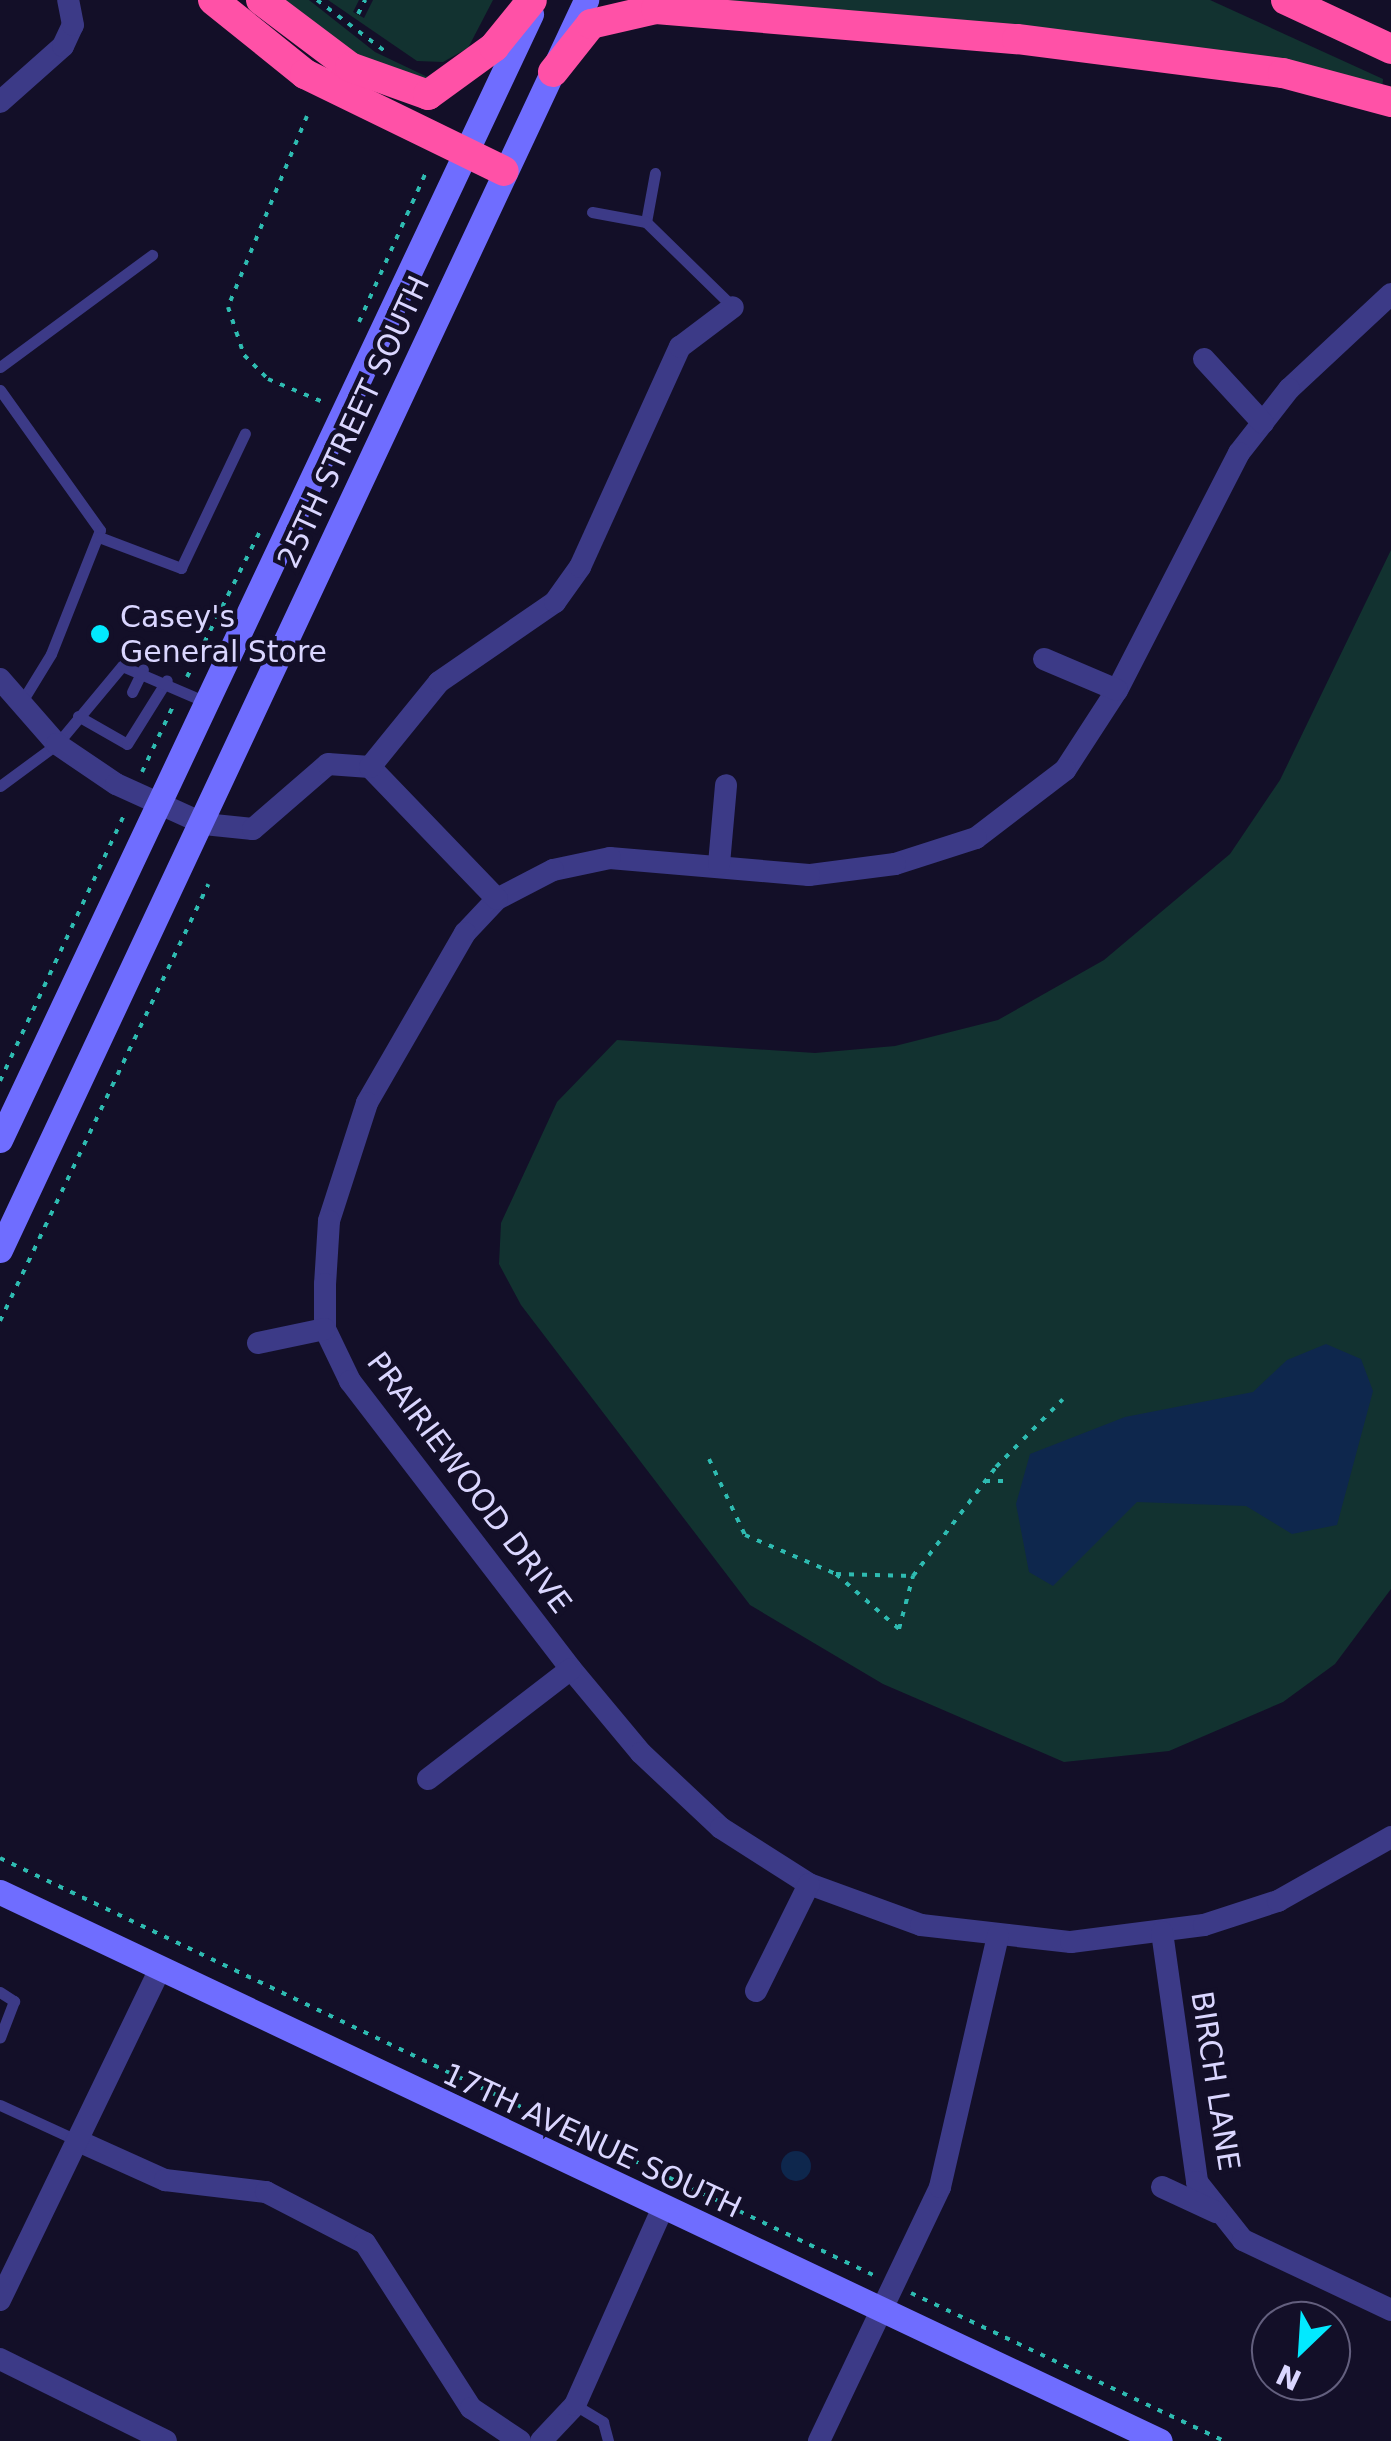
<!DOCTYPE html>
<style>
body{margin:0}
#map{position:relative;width:1391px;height:2441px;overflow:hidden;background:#130f28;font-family:"DejaVu Sans",sans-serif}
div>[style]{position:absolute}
.green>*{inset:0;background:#123230}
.water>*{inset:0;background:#0e274d}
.round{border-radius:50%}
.path>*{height:4px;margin-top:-2px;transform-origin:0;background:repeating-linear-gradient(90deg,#2ebbb1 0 5px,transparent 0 13px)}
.lane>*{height:11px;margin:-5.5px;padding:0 5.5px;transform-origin:5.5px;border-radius:5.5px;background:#3c3a87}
.street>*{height:22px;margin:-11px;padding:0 11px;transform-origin:11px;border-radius:11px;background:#3c3a87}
.secondary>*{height:25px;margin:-12.5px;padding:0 12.5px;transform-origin:12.5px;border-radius:12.5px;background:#6f6dff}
.highway>*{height:30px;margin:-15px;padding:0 15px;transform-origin:15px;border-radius:15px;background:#ff51a7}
.dots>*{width:28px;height:28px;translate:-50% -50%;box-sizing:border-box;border:5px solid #130f28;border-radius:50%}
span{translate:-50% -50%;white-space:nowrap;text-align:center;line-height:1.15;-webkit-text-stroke:9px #130f28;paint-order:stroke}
.street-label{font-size:30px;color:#dad6ff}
.poi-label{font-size:30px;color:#dad6ff}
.left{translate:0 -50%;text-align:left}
.north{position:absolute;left:1251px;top:2301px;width:100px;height:100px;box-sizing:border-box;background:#130f28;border:2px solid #635f7e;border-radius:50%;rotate:205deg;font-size:28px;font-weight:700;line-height:40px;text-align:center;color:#dad6ff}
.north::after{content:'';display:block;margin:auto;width:35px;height:45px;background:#02e9ff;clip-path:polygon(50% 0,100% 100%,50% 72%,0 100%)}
</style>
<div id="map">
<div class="green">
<i style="clip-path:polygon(273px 0,309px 0,375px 52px,438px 82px,385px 73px)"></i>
<i style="clip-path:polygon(328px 0,359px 0,353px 12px,364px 18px,373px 0,493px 0,468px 48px,443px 62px,417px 61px)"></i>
<i style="clip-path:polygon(667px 0,1210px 0,1383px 79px,1382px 91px)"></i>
<i style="clip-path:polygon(1391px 550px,1391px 1589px,1335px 1664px,1283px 1702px,1169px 1751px,1064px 1762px,883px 1684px,750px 1605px,521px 1305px,499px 1264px,501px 1223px,557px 1102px,617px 1040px,815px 1053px,895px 1046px,998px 1020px,1104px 960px,1230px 854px,1280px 780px)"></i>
</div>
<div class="water">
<i style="clip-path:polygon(1326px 1344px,1361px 1359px,1373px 1391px,1337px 1525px,1292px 1534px,1246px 1506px,1137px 1502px,1053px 1586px,1029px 1572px,1016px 1504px,1030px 1454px,1125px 1417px,1253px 1392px,1287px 1360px)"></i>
<i class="round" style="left:781px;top:2151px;width:30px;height:30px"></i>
</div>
<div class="path">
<i style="left:317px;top:0;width:86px;rotate:37deg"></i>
<i style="left:358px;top:14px;width:16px;rotate:-63deg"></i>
<i style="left:307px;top:116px;width:207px;rotate:112.5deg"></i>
<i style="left:228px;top:307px;width:51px;rotate:71.6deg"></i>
<i style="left:244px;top:355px;width:34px;rotate:45deg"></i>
<i style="left:268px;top:379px;width:60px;rotate:22.7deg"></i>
<i style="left:359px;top:322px;width:164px;rotate:-65.9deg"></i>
<i style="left:187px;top:677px;width:165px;rotate:-63.4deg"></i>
<i style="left:142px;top:772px;width:75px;rotate:-64.8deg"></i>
<i style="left:0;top:1081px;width:296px;rotate:-65deg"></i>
<i style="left:0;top:1321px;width:484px;rotate:-64.5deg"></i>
<i style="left:709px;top:1459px;width:84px;rotate:64.7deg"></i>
<i style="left:745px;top:1535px;width:99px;rotate:23.2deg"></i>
<i style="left:836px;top:1574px;width:84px;rotate:41.1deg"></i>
<i style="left:899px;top:1629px;width:55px;rotate:-75.2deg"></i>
<i style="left:913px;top:1576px;width:137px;rotate:-52.7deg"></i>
<i style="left:996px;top:1467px;width:95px;rotate:-45.4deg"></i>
<i style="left:985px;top:1481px;width:24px"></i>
<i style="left:836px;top:1574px;width:77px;rotate:1.5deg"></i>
<i style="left:0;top:1858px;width:970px;rotate:25.53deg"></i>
<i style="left:911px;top:2293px;width:346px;rotate:25.3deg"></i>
</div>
<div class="lane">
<i style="left:655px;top:173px;width:50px;rotate:100.4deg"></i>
<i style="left:646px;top:222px;width:122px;rotate:44.3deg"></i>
<i style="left:592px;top:212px;width:55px;rotate:10.5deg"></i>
<i style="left:0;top:367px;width:189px;rotate:-36.4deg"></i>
<i style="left:0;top:390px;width:172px;rotate:54.5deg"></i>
<i style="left:100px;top:530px;width:133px;rotate:111.6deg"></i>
<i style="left:51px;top:654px;width:57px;rotate:121.5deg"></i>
<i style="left:99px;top:537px;width:88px;rotate:20.7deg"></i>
<i style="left:181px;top:568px;width:149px;rotate:-64.6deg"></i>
<i style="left:132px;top:692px;width:25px;rotate:-64deg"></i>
<i style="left:78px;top:716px;width:56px;rotate:29.7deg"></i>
<i style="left:127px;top:744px;width:75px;rotate:-58deg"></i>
<i style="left:0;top:786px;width:71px;rotate:-36.4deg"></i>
<i style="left:57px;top:744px;width:102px;rotate:-50.2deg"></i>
<i style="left:122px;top:666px;width:91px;rotate:23.2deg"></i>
<i style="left:0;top:1992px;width:17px;rotate:33deg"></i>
<i style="left:14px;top:2001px;width:39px;rotate:111deg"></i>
<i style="left:0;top:2105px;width:84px;rotate:24.7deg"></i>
<i style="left:575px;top:2405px;width:33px;rotate:31deg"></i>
<i style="left:603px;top:2422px;width:20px;rotate:75deg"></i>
</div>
<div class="street">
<i style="left:0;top:102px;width:84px;rotate:-41.6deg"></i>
<i style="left:63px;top:46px;width:23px;rotate:-65deg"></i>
<i style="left:73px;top:25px;width:25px;rotate:-101deg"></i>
<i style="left:1391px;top:294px;width:139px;rotate:137deg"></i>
<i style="left:1289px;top:389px;width:81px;rotate:128deg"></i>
<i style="left:1239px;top:453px;width:267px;rotate:117.2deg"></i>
<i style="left:1117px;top:690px;width:95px;rotate:123deg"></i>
<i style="left:1065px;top:770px;width:112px;rotate:142.6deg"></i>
<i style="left:976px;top:838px;width:85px;rotate:162.2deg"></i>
<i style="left:895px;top:864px;width:87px;rotate:172.7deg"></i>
<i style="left:809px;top:875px;width:200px;rotate:-175.1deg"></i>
<i style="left:610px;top:858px;width:58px;rotate:168.1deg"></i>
<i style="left:553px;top:870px;width:63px;rotate:152.6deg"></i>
<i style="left:497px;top:899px;width:47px;rotate:133.3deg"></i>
<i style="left:465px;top:933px;width:196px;rotate:120deg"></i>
<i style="left:367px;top:1103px;width:124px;rotate:107.9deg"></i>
<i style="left:329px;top:1221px;width:63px;rotate:93.6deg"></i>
<i style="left:325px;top:1284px;width:45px;rotate:90deg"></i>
<i style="left:325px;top:1329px;width:58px;rotate:64.3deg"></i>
<i style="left:350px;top:1381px;width:363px;rotate:52.5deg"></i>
<i style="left:571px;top:1669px;width:109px;rotate:50.2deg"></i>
<i style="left:641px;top:1753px;width:110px;rotate:43.2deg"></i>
<i style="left:721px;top:1828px;width:104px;rotate:32.5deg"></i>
<i style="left:809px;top:1884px;width:119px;rotate:20.1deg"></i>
<i style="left:921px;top:1925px;width:151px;rotate:6.5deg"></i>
<i style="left:1071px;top:1942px;width:134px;rotate:-7.3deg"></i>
<i style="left:1204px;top:1925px;width:78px;rotate:-18deg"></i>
<i style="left:1278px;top:1901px;width:130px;rotate:-29.5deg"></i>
<i style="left:1204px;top:359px;width:87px;rotate:47.3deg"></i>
<i style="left:1044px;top:659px;width:79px;rotate:23deg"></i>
<i style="left:0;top:679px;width:86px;rotate:48.8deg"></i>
<i style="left:57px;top:744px;width:71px;rotate:34.1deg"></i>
<i style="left:116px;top:784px;width:97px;rotate:24.4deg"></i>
<i style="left:204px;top:824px;width:49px;rotate:5.8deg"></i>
<i style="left:253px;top:829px;width:99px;rotate:-40.9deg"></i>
<i style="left:328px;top:764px;width:42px;rotate:4.1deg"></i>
<i style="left:370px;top:767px;width:183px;rotate:46.1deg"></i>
<i style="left:370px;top:767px;width:109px;rotate:-50.9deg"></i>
<i style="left:439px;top:682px;width:141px;rotate:-34.6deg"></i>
<i style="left:555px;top:602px;width:43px;rotate:-54.5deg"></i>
<i style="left:580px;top:567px;width:242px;rotate:-65.6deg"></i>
<i style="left:680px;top:347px;width:66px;rotate:-37deg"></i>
<i style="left:719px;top:864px;width:79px;rotate:-84.9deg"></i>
<i style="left:258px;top:1343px;width:68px;rotate:-11.8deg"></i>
<i style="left:428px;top:1779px;width:180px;rotate:-37.6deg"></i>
<i style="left:1162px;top:1932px;width:252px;rotate:82deg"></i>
<i style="left:1197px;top:2182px;width:74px;rotate:51.6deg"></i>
<i style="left:1243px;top:2240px;width:164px;rotate:25.3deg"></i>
<i style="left:756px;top:1991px;width:119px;rotate:-63.6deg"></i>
<i style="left:76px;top:2140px;width:98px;rotate:24.2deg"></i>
<i style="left:165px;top:2180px;width:102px;rotate:6.8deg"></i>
<i style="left:266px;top:2192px;width:111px;rotate:27.3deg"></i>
<i style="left:365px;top:2243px;width:196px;rotate:57.3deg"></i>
<i style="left:471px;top:2408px;width:59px;rotate:34deg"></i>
<i style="left:1162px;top:2187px;width:60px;rotate:24.8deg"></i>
<i style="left:0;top:2300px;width:365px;rotate:-64.2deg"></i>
<i style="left:0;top:2359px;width:185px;rotate:26.3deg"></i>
<i style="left:541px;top:2441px;width:50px;rotate:-46.6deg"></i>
<i style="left:575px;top:2405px;width:214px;rotate:-66deg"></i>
<i style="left:819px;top:2441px;width:281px;rotate:-64.5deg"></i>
<i style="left:940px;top:2187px;width:258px;rotate:-77deg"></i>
</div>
<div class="secondary">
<i style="left:0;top:1140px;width:1245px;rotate:-64.75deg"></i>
<i style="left:0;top:1250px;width:1381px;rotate:-64.88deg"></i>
<i style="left:0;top:1892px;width:1283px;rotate:25.33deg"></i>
</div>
<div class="highway">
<i style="left:213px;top:0;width:118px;rotate:38.8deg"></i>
<i style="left:305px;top:74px;width:221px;rotate:26deg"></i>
<i style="left:261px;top:0;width:111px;rotate:37deg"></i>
<i style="left:350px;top:67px;width:83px;rotate:19.7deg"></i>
<i style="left:428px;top:95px;width:82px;rotate:-36deg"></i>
<i style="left:494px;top:47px;width:60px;rotate:-51deg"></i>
<i style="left:1286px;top:0;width:116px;rotate:25deg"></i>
<i style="left:553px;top:72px;width:61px;rotate:-51.6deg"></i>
<i style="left:591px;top:24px;width:67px;rotate:-13deg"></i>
<i style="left:656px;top:9px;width:362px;rotate:4.8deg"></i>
<i style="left:1017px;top:39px;width:268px;rotate:7.3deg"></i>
<i style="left:1283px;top:73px;width:112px;rotate:15deg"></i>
</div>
<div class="dots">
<i style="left:100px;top:634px;background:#02e9ff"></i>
</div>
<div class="street-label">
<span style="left:354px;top:422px;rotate:-65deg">25TH STREET SOUTH</span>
<span style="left:469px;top:1483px;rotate:53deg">PRAIRIEWOOD DRIVE</span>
<span style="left:1215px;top:2081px;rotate:81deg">BIRCH LANE</span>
<span style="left:592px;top:2141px;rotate:25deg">17TH AVENUE SOUTH</span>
</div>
<div class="poi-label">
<span class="left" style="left:120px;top:634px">Casey's<br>General Store</span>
</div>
<div class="north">N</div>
</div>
